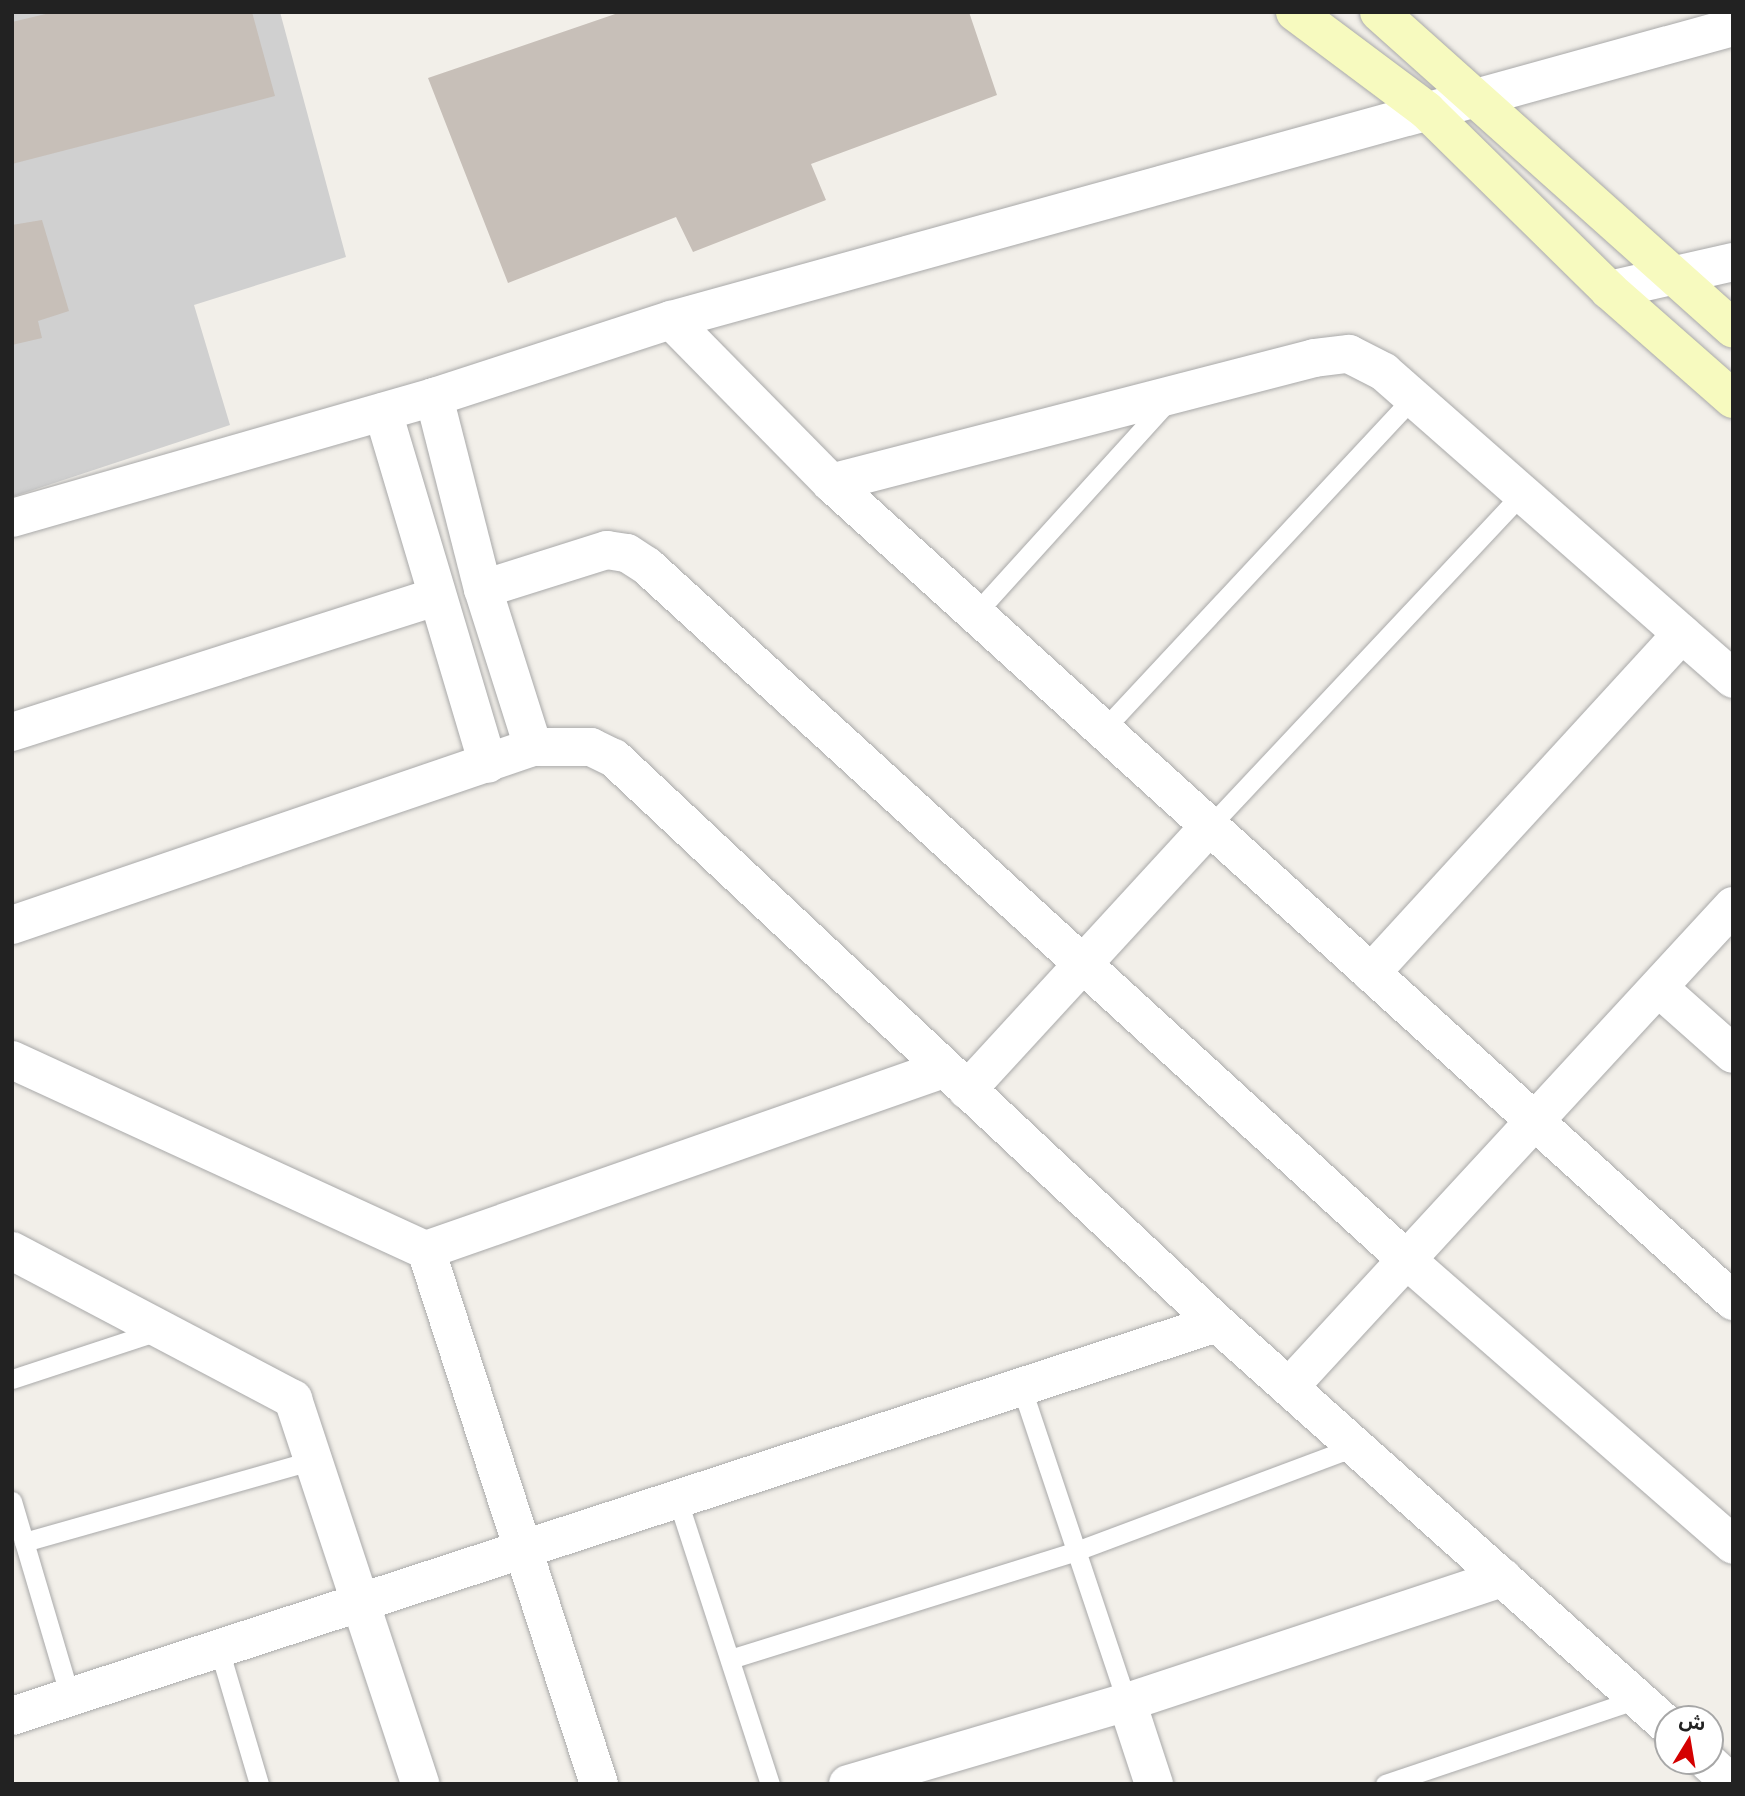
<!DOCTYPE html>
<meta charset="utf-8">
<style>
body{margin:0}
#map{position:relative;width:1745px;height:1796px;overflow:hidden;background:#f2efe9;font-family:"Golos Text","Noto Sans Arabic",sans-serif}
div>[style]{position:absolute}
.religious>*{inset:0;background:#d0d0d0}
.building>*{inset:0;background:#c7bfb8}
.roads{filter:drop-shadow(0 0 2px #a9a9a9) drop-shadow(0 0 2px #a9a9a9)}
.lane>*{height:19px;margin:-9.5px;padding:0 9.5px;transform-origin:9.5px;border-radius:9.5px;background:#fff}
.street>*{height:38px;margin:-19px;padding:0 19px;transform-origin:19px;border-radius:19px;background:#fff}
.secondary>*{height:38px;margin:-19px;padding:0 19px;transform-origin:19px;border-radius:19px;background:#f7fabf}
span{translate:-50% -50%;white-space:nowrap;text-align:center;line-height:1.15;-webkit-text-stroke:5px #fff;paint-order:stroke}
.frame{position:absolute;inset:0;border:14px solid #222;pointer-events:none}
.north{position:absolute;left:1654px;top:1705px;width:70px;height:70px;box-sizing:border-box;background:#fff;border:2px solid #a7a7a7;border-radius:50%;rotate:11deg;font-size:19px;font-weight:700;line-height:28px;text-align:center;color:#222}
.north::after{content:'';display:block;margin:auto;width:24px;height:32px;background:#d40000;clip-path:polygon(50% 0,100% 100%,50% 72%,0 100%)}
</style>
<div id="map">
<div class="religious">
<i style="clip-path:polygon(12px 12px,280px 12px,346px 257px,194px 305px,230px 425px,12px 497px)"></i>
</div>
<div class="building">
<i style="clip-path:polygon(54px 12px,252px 12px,275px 96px,12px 164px,12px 22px)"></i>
<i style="clip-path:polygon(621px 12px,969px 12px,997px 95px,811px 164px,826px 200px,693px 252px,676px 217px,508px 283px,428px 78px)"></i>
<i style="clip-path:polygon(42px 220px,69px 311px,38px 321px,42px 338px,12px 345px,12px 225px)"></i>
</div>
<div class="roads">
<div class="lane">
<i style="left:975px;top:614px;width:286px;rotate:-47.8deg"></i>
<i style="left:1103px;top:730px;width:454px;rotate:-47deg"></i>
<i style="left:1209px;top:827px;width:457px;rotate:-46.8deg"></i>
<i style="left:12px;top:1379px;width:157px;rotate:-18.2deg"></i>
<i style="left:1021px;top:1386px;width:333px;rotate:71.5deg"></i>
<i style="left:677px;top:1498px;width:301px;rotate:72deg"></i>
<i style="left:12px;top:1501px;width:204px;rotate:73.5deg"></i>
<i style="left:24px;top:1542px;width:305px;rotate:-15.8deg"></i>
<i style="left:219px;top:1649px;width:141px;rotate:73.5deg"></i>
<i style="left:730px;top:1659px;width:362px;rotate:-17.3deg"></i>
<i style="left:1076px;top:1551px;width:300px;rotate:-20.5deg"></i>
<i style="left:1385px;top:1784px;width:267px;rotate:-18.6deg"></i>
</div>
<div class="street">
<i style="left:1609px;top:290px;width:127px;rotate:-12.7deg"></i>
<i style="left:671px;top:320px;width:228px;rotate:45.5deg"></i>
<i style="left:831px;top:483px;width:1218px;rotate:42.2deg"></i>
<i style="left:434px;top:397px;width:198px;rotate:75.7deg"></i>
<i style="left:483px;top:589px;width:166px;rotate:72.4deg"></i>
<i style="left:383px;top:412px;width:367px;rotate:73.4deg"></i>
<i style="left:831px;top:483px;width:499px;rotate:-14.5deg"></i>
<i style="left:1314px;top:358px;width:35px;rotate:-7deg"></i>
<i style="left:1349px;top:354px;width:39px;rotate:27deg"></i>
<i style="left:1384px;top:372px;width:465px;rotate:41.3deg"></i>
<i style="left:12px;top:518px;width:439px;rotate:-16deg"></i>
<i style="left:434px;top:397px;width:249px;rotate:-18deg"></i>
<i style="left:671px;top:320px;width:1102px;rotate:-15.42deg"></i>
<i style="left:483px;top:589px;width:130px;rotate:-17.5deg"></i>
<i style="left:607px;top:550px;width:20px;rotate:9deg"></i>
<i style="left:627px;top:553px;width:24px;rotate:33deg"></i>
<i style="left:647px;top:566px;width:1032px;rotate:42.41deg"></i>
<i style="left:1409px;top:1262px;width:430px;rotate:41.1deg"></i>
<i style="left:12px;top:732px;width:443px;rotate:-17.7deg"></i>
<i style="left:12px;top:925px;width:551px;rotate:-18.86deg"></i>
<i style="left:533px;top:747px;width:58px"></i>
<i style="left:591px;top:747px;width:25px;rotate:26deg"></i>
<i style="left:614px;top:758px;width:826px;rotate:43.14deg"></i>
<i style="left:1217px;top:1323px;width:605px;rotate:41.78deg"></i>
<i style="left:1371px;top:973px;width:460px;rotate:-47.5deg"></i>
<i style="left:1661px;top:990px;width:96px;rotate:41.6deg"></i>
<i style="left:12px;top:1060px;width:456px;rotate:24.7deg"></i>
<i style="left:426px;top:1250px;width:548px;rotate:-19.29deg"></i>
<i style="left:967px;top:1090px;width:357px;rotate:-47.4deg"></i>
<i style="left:426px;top:1250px;width:561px;rotate:72.05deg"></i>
<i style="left:12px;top:1251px;width:318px;rotate:27.8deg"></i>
<i style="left:293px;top:1399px;width:405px;rotate:71.7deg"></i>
<i style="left:1290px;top:1386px;width:653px;rotate:-47.3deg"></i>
<i style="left:1127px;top:1702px;width:86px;rotate:71.8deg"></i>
<i style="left:12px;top:1716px;width:1267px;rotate:-18.06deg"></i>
<i style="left:1707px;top:1761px;width:34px;rotate:43deg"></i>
<i style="left:848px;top:1784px;width:291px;rotate:-16.4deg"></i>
<i style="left:1127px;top:1702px;width:396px;rotate:-18.3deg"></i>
</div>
<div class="secondary">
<i style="left:1295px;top:12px;width:164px;rotate:36.8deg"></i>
<i style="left:1426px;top:110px;width:257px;rotate:44.5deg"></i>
<i style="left:1609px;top:290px;width:165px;rotate:41.3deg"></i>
<i style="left:1379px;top:12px;width:475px;rotate:41.8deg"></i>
</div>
</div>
<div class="frame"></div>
<div class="north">ش</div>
</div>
